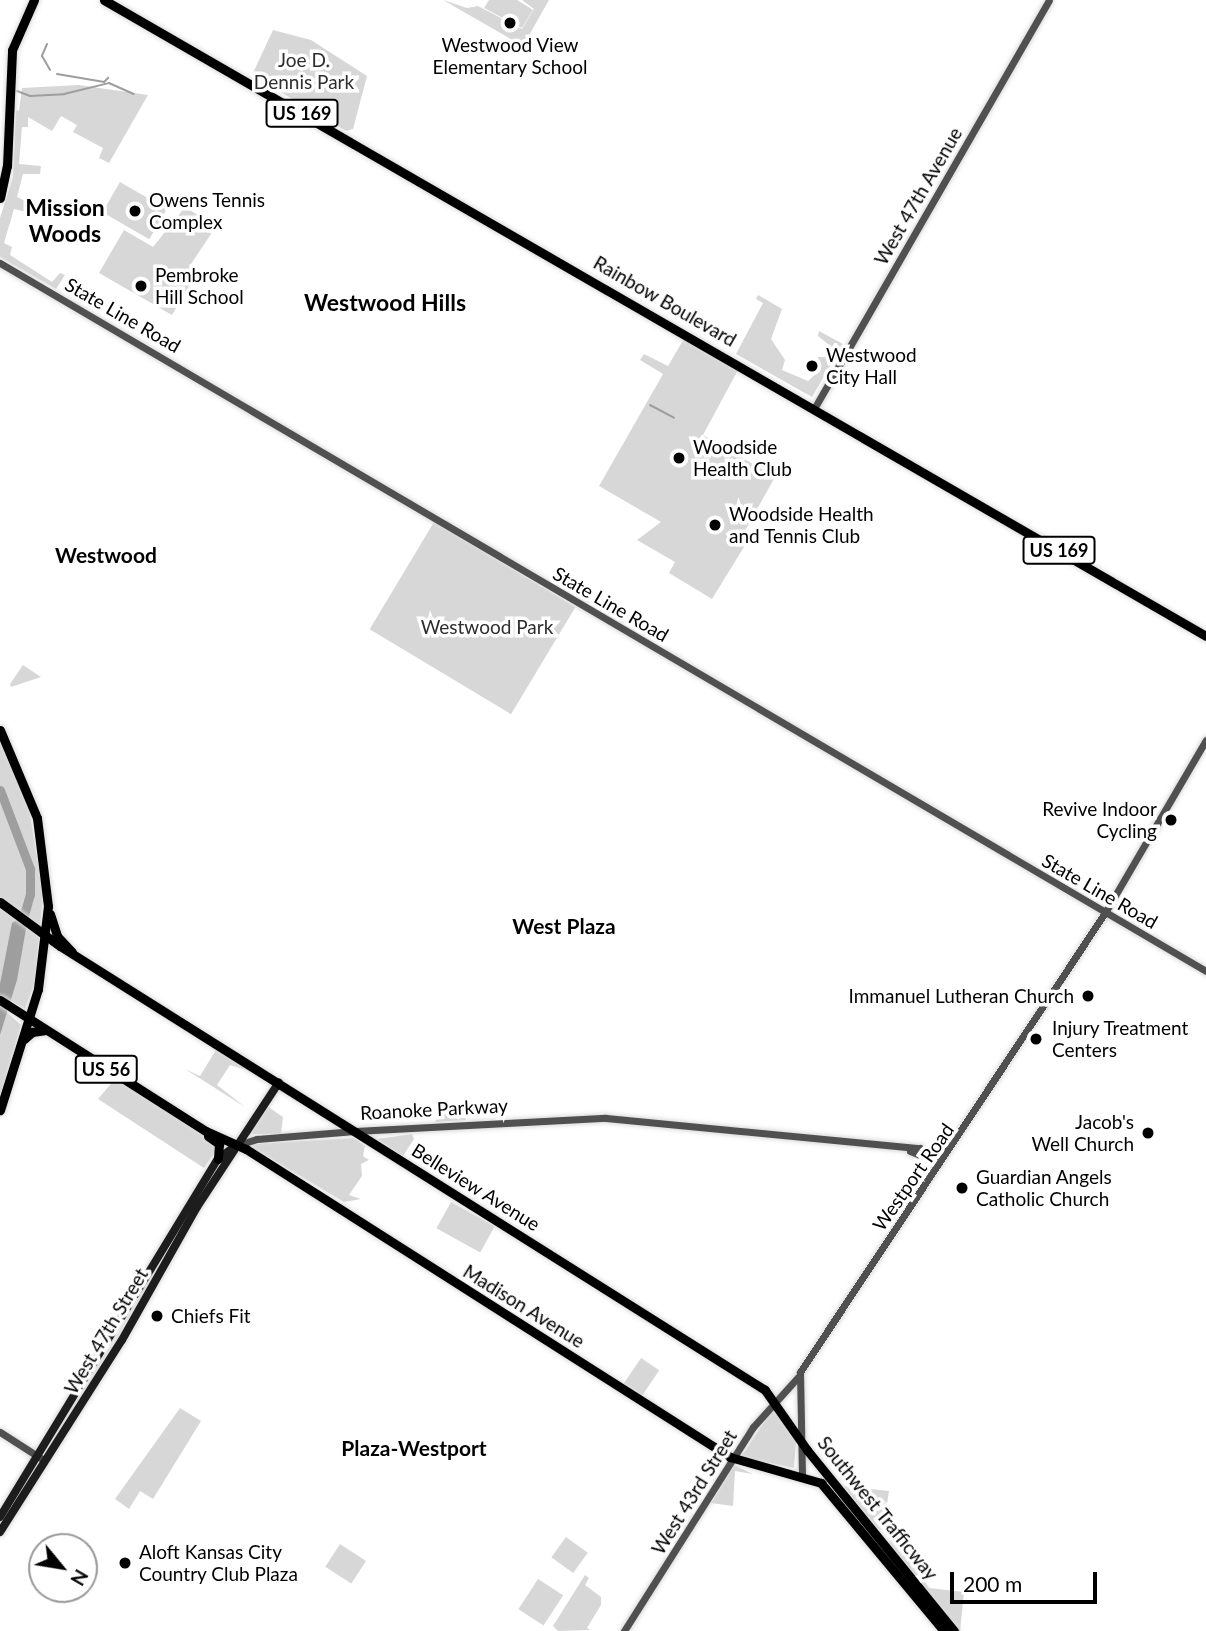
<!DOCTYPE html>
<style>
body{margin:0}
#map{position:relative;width:1206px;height:1631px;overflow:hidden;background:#fff;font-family:Lato,sans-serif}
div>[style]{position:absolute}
.green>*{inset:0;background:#d7d7d7;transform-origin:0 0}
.water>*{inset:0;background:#9e9e9e}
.stream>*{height:2px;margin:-1px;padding:0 1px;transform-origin:1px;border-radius:1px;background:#9e9e9e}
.river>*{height:9px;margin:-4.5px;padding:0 4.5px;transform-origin:4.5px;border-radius:4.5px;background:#9e9e9e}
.roads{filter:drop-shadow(0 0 2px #dbdbdb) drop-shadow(0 0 2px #dbdbdb)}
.tertiary>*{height:7px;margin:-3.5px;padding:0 3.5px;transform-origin:3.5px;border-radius:3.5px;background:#505050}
.secondary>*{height:8px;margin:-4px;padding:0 4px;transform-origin:4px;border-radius:4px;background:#1d1d1d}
.primary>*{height:9px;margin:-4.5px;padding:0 4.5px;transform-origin:4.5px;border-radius:4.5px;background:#000}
.trunk>*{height:9px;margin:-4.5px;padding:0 4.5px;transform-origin:4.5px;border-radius:4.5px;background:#000}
.dots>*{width:19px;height:19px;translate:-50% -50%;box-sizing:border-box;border:4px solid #fff;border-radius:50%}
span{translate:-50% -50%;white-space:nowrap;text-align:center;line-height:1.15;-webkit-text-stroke:7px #fff;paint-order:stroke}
.shield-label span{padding:2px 5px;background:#fff;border:2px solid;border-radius:5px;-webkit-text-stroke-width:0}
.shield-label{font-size:18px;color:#000;font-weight:700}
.poi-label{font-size:19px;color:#000}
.left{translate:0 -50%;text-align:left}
.right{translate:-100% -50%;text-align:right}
.park-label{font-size:19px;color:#2e2e2e}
.street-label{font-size:19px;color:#000}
.neighbourhood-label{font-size:21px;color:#000;font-weight:700}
.quarter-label{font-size:23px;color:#000;font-weight:700}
.north{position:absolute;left:28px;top:1533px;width:70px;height:70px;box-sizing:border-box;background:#fff;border:2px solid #999;border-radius:50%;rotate:120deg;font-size:19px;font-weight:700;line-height:28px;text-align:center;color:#000}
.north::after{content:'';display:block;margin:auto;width:24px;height:32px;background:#000;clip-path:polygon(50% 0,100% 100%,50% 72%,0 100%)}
.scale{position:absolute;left:950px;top:1572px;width:147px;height:32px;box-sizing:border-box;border:4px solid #000;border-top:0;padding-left:9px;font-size:21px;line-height:24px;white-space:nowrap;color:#000;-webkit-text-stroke:5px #fff;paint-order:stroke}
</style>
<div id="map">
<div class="green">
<i style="clip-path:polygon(443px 0,467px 8px,478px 6px,522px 29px,534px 9px,522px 0,549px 0,523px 46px)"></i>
<i style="clip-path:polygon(489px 0,517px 0,533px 10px,522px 28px,484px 8px)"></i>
<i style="clip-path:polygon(273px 30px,311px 40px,367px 76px,353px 129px,346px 131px,252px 75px)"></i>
<i style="clip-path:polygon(79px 85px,148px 95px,109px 163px,99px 158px,103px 148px,73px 132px,77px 125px,61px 116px,52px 131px,28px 117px,28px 127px,22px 127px,19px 164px,41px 166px,40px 174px,23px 174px,17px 197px,34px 205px,31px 213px,14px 209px,4px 243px,12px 247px,10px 255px,52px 282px,60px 273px,65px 275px,56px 289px,0 257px,0 218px,13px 177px,16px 110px,19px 111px,22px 88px)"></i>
<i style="left:120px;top:182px;width:54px;height:35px;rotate:30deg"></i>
<i style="clip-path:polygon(185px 207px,204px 219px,211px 234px,189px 267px,197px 272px,172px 315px,99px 273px,124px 230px,153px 247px)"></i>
<i style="clip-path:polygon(758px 295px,782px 309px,771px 339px,785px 360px,782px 370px,808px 381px,818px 372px,818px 357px,834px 357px,834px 349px,818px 336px,819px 331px,843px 344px,812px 397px,736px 354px,763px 303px,756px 299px)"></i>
<i style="clip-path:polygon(685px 337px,738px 370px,703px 435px,775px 477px,742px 536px,747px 542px,712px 599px,669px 573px,675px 562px,637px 540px,661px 522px,599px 486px,663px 374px,640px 360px,644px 354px,668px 366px)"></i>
<i style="left:434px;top:522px;width:165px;height:125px;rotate:31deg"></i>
<i style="clip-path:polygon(23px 665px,41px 677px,11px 687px,10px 684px)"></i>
<i style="clip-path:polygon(0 739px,29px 808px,43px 894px,35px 982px,25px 1009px,0 994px)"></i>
<i style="clip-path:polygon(0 1006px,21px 1025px,0 1096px)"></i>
<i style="clip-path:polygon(216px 1050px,250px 1071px,230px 1065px,217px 1085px,245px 1107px,185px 1069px,200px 1076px)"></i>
<i style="clip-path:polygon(115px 1079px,214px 1142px,215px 1152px,204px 1168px,98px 1099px)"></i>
<i style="clip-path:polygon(445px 1104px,465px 1117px,466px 1120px,435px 1122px)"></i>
<i style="clip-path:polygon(267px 1106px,283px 1117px,281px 1134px,250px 1134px)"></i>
<i style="clip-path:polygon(412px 1134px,414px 1139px,403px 1156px,377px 1139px)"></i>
<i style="clip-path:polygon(354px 1138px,365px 1146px,363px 1156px,369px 1160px,361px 1164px,362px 1176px,349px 1195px,361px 1199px,344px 1202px,253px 1148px,253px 1144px)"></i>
<i style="left:451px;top:1202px;width:50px;height:30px;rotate:29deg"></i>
<i style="left:641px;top:1358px;width:22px;height:32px;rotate:34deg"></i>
<i style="clip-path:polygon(774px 1407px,796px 1441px,794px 1468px,741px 1457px)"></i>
<i style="clip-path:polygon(180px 1408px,201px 1421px,153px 1499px,140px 1491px,129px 1509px,115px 1499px)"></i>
<i style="clip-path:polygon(734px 1465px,753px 1474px,735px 1471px,733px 1506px,711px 1503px)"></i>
<i style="clip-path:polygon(844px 1486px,889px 1491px,883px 1530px,876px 1528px)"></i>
<i style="left:566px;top:1537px;width:27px;height:25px;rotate:36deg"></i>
<i style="clip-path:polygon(891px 1538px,912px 1541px,910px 1559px,929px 1588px,964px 1592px,960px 1631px,889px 1544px)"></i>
<i style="left:340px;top:1544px;width:31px;height:27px;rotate:33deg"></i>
<i style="clip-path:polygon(585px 1575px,589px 1578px,585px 1585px,601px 1597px,601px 1605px,587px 1628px,590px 1630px,558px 1631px,553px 1626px)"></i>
<i style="left:538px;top:1579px;width:30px;height:36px;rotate:33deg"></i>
</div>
<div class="water">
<i style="clip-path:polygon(23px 916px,26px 929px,17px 980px,0 1035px,0 984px,12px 923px)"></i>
</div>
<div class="stream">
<i style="left:47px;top:44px;width:13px;rotate:113deg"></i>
<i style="left:42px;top:56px;width:16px;rotate:60deg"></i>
<i style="left:57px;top:74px;width:48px;rotate:9.7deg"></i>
<i style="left:104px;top:82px;width:6px;rotate:-45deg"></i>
<i style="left:17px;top:91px;width:14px;rotate:21deg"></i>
<i style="left:30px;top:96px;width:34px;rotate:-3deg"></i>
<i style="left:64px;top:94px;width:46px;rotate:-13.7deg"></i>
<i style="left:109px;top:83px;width:27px;rotate:24deg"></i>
<i style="left:650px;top:405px;width:27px;rotate:28deg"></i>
</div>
<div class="river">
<i style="left:0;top:790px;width:85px;rotate:69.2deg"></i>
<i style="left:30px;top:869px;width:25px;rotate:90deg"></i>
<i style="left:30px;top:894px;width:32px;rotate:106deg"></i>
</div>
<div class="roads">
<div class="tertiary">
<i style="left:0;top:263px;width:1398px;rotate:30.42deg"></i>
<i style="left:815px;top:407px;width:469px;rotate:-60.1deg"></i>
<i style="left:238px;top:1145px;width:20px;rotate:-18deg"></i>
<i style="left:257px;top:1139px;width:98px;rotate:-4.7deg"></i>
<i style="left:355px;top:1131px;width:251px;rotate:-3deg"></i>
<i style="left:606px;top:1118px;width:315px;rotate:5.5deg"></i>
<i style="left:920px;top:1148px;width:24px;rotate:38deg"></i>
<i style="left:910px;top:1151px;width:31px;rotate:22deg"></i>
<i style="left:0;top:1432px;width:50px;rotate:32.7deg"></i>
<i style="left:802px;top:1475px;width:103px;rotate:-91.1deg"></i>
<i style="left:800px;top:1372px;width:553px;rotate:-56.42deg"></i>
<i style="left:1106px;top:911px;width:198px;rotate:-59.7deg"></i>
<i style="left:624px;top:1631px;width:241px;rotate:-57.7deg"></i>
<i style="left:753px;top:1427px;width:67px;rotate:-48deg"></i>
</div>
<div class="secondary">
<i style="left:0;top:1517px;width:419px;rotate:-58.7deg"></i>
<i style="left:218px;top:1159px;width:21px;rotate:-37deg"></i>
<i style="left:0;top:1532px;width:227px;rotate:-57.6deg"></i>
<i style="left:122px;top:1340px;width:153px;rotate:-60.6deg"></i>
<i style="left:197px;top:1207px;width:149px;rotate:-56.7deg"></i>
</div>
<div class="primary">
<i style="left:104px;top:0;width:1272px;rotate:29.99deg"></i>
<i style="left:0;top:902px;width:74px;rotate:36.3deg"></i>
<i style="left:60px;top:946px;width:833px;rotate:32.2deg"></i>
<i style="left:765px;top:1390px;width:73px;rotate:55deg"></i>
<i style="left:807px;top:1450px;width:233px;rotate:50.9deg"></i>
<i style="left:0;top:1000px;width:244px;rotate:32.5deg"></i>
<i style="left:206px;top:1131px;width:44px;rotate:24.2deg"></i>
<i style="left:246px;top:1149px;width:574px;rotate:32.47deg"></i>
<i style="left:730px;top:1457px;width:95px;rotate:15.9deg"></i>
<i style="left:821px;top:1483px;width:192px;rotate:50.3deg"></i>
<i style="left:208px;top:1136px;width:14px;rotate:36deg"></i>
<i style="left:219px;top:1144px;width:15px;rotate:94deg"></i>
</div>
<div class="trunk">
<i style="left:0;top:198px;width:33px;rotate:-78deg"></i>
<i style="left:7px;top:166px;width:116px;rotate:-87.5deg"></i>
<i style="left:12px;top:50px;width:55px;rotate:-66.3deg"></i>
<i style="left:0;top:730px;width:95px;rotate:67.2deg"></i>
<i style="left:37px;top:818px;width:89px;rotate:82.9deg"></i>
<i style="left:48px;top:906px;width:84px;rotate:96.9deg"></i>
<i style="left:38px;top:989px;width:127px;rotate:107.4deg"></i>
<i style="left:50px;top:914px;width:23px;rotate:72deg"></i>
<i style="left:57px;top:936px;width:22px;rotate:47deg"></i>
<i style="left:24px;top:1039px;width:11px;rotate:-41deg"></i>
<i style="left:32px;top:1032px;width:14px;rotate:-8deg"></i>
</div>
</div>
<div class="dots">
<i style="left:510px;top:23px;background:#000"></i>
<i style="left:135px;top:211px;background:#000"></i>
<i style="left:141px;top:286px;background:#000"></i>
<i style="left:812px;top:366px;background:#000"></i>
<i style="left:679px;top:458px;background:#000"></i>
<i style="left:715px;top:525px;background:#000"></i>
<i style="left:1171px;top:820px;background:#000"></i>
<i style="left:1088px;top:996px;background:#000"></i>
<i style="left:1036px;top:1039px;background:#000"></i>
<i style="left:1148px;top:1133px;background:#000"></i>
<i style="left:962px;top:1188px;background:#000"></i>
<i style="left:157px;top:1316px;background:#000"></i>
<i style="left:125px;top:1563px;background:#000"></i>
</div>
<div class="shield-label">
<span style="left:302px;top:113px">US 169</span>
<span style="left:1059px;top:550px">US 169</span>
<span style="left:106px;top:1069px">US 56</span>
</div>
<div class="poi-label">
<span style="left:510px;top:56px">Westwood View<br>Elementary School</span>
<span class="left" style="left:149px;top:211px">Owens Tennis<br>Complex</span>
<span class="left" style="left:155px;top:286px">Pembroke<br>Hill School</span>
<span class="left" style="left:826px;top:366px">Westwood<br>City Hall</span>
<span class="left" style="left:693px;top:458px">Woodside<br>Health Club</span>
<span class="left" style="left:729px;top:525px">Woodside Health<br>and Tennis Club</span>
<span class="right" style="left:1157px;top:820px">Revive Indoor<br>Cycling</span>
<span class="right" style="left:1074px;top:996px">Immanuel Lutheran Church</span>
<span class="left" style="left:1052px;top:1039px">Injury Treatment<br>Centers</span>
<span class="right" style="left:1134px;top:1133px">Jacob's<br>Well Church</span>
<span class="left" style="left:976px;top:1188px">Guardian Angels<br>Catholic Church</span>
<span class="left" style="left:171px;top:1316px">Chiefs Fit</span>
<span class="left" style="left:139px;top:1563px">Aloft Kansas City<br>Country Club Plaza</span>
</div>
<div class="park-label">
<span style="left:304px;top:71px">Joe D.<br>Dennis Park</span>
<span style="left:487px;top:627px">Westwood Park</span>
</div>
<div class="street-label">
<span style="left:918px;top:196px;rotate:-60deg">West 47th Avenue</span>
<span style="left:665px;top:301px;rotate:30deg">Rainbow Boulevard</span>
<span style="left:123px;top:315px;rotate:30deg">State Line Road</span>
<span style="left:611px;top:604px;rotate:30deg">State Line Road</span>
<span style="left:1100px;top:891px;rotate:30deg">State Line Road</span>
<span style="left:434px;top:1109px;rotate:-3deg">Roanoke Parkway</span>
<span style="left:913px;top:1177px;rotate:-55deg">Westport Road</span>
<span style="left:476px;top:1187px;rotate:32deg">Belleview Avenue</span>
<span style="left:524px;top:1306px;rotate:32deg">Madison Avenue</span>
<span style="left:106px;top:1331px;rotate:-59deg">West 47th Street</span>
<span style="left:694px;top:1492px;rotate:-58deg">West 43rd Street</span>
<span style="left:878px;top:1508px;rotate:51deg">Southwest Trafficway</span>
</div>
<div class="neighbourhood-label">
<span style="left:106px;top:555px">Westwood</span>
<span style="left:564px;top:926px">West Plaza</span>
<span style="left:414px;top:1448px">Plaza-Westport</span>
</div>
<div class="quarter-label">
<span style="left:65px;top:220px">Mission<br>Woods</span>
<span style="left:385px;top:302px">Westwood Hills</span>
</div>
<div class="north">N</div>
<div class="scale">200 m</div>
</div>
